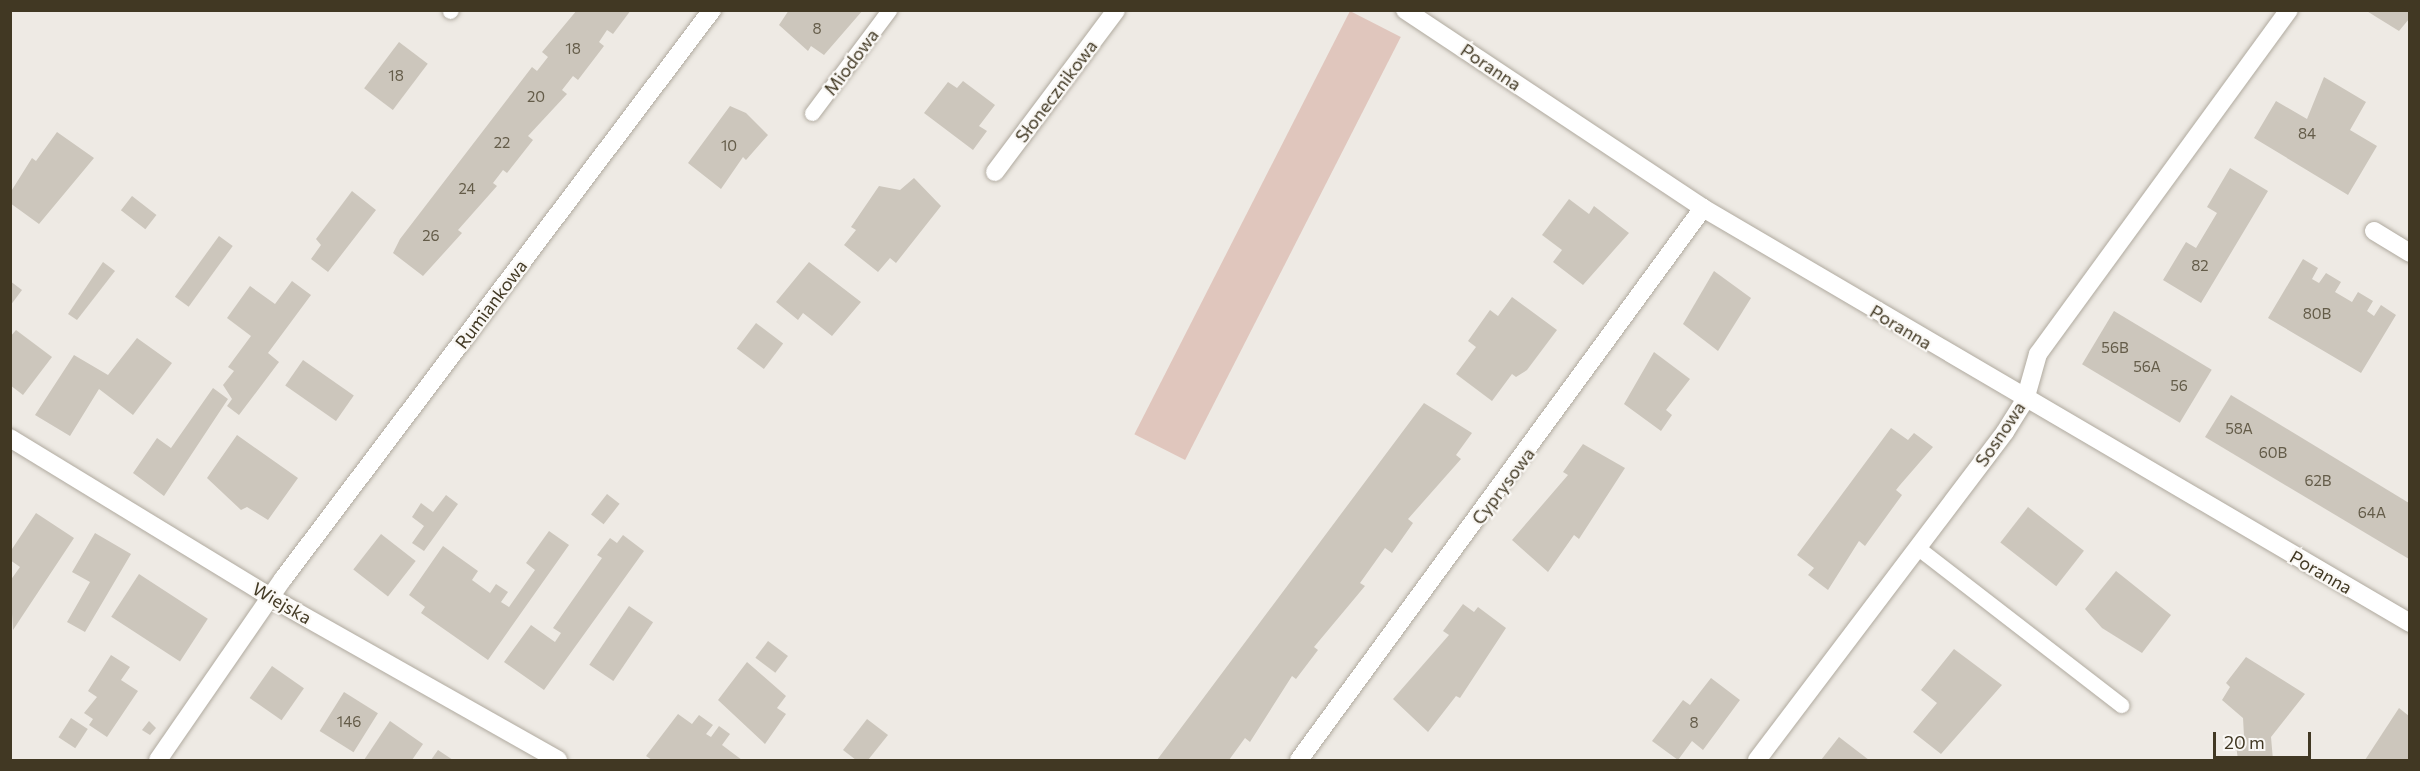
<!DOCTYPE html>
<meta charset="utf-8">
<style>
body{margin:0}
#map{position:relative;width:2420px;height:771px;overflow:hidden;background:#eeeae4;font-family:Commissioner,sans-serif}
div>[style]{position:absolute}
.green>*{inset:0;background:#e0c6bd;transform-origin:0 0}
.building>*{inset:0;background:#ccc6bc;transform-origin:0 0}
.roads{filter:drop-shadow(0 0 2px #b0aa9f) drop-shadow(0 0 2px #b0aa9f)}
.service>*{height:15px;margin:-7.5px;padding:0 7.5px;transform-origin:7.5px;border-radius:7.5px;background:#fff}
.minor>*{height:18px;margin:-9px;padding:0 9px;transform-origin:9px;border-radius:9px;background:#fff}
.tertiary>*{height:18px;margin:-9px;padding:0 9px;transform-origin:9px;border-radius:9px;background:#fff}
span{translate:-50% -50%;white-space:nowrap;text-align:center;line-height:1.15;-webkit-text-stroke:4.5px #faf8f5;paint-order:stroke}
.number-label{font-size:15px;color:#645c49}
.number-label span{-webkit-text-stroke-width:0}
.street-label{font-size:18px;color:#413823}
.frame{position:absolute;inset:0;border:12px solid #413823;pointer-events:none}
.scale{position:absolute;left:2213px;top:732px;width:98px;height:27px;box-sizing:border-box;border:3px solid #413823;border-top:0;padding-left:8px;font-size:18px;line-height:21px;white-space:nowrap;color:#413823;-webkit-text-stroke:4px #faf8f5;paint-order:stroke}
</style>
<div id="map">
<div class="green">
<i style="left:1350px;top:11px;width:57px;height:475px;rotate:27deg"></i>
</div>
<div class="building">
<i style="clip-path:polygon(577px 10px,631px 10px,613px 34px,607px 30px,599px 42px,604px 46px,578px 80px,573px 76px,562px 90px,567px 94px,528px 136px,533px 140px,507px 173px,503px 170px,493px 183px,497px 186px,458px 230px,462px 233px,423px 276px,393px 253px,400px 239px,532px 67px,537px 71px,548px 57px,542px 52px)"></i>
<i style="clip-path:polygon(789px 10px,863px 10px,824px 55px,811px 46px,808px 51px,779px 25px)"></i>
<i style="clip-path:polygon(2365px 10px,2409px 10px,2409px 19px,2399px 31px)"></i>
<i style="left:399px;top:42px;width:36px;height:58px;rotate:37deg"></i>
<i style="clip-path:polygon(2324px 77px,2366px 102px,2350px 130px,2377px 146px,2348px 195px,2254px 138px,2276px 101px,2307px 119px)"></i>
<i style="clip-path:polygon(963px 81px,995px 105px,979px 126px,987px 131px,973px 150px,924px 113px,948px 82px,957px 88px)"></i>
<i style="clip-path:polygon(730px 106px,746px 113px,768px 135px,746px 160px,743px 157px,721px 189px,688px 163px)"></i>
<i style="clip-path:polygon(57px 132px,94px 158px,39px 224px,10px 203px,10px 193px,32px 158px,36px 161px)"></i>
<i style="clip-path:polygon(2230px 168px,2268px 191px,2201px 303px,2163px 280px,2186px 242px,2196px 248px,2217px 213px,2207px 207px)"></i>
<i style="clip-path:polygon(914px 178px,941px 206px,896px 263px,890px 258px,878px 272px,844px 245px,856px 230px,851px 227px,879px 186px,900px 190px)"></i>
<i style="clip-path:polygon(352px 191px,376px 210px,328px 272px,311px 259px,321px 245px,316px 239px)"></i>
<i style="left:132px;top:196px;width:31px;height:18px;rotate:38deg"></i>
<i style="clip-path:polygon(1569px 199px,1589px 214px,1594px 206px,1629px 233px,1583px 285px,1553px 262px,1562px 250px,1542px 235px)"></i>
<i style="left:219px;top:236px;width:17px;height:75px;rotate:36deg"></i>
<i style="clip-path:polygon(2303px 259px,2318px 268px,2312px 279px,2319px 283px,2326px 273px,2341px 282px,2335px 292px,2352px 302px,2358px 292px,2373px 301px,2367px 311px,2374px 316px,2381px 305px,2396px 315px,2361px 373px,2268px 318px)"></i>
<i style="clip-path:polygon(103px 262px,115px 271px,77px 320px,68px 314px)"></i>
<i style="clip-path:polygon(809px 262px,861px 302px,832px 336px,803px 313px,798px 320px,776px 302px)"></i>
<i style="clip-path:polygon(1714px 271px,1751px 298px,1718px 351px,1683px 324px)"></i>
<i style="clip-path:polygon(10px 281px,22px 290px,10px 306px)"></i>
<i style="clip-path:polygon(292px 281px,311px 295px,268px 353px,279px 362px,239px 415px,227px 406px,232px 399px,223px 385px,234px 371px,228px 367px,251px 336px,227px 318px,250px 286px,275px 304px)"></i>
<i style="clip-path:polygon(1512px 297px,1557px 330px,1527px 370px,1516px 377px,1512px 374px,1492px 401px,1456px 374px,1476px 347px,1468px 341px,1490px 310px,1498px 316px)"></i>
<i style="left:2114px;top:311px;width:114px;height:62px;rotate:31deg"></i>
<i style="left:756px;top:323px;width:34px;height:32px;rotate:37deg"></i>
<i style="clip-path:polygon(16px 330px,52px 357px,23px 395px,10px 385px,10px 337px)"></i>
<i style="clip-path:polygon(137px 338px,172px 363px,133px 415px,99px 389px,70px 436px,35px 415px,74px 355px,108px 375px)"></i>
<i style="clip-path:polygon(1654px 352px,1690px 379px,1666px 410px,1672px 415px,1661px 431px,1624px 404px)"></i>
<i style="left:303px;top:360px;width:62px;height:31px;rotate:35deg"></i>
<i style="clip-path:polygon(213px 388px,228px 399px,164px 496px,133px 473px,157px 438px,171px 448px)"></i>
<i style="clip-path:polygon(2231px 395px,2409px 503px,2409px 559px,2205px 437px)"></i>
<i style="clip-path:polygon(1424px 403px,1472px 433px,1456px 455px,1461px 459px,1408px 519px,1413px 523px,1392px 553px,1385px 548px,1360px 583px,1365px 586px,1314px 647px,1318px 650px,1296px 679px,1292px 676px,1250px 742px,1245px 738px,1229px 760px,1157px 760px)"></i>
<i style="clip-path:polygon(1891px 428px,1908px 440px,1914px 433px,1933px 447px,1900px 485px,1896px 490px,1902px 495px,1865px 546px,1859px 541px,1828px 590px,1808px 575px,1814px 568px,1797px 555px)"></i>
<i style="clip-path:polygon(237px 435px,298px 478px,268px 520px,247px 507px,241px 510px,207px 478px)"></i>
<i style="clip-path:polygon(1583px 444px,1625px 468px,1579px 539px,1574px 535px,1548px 572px,1512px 540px,1568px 475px,1563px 472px)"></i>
<i style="left:607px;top:494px;width:16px;height:26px;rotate:38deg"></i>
<i style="clip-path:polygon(446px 495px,458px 504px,424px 551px,412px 543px,424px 526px,412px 517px,421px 503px,433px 512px)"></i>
<i style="left:2028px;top:507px;width:71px;height:45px;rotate:38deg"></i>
<i style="clip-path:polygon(36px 513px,74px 538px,13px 630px,10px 581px,20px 567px,10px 560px,10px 552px)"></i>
<i style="clip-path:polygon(549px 531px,569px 545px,488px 660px,421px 613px,425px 607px,409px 595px,443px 546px,478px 571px,472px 580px,490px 593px,496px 584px,508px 592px,501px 602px,509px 607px,535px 570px,526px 563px)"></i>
<i style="clip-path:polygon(95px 533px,131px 554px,85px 632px,67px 622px,90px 582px,72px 572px)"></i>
<i style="left:381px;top:534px;width:44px;height:45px;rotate:38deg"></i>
<i style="clip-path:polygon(623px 535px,644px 551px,544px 690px,504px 662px,531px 625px,555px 642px,561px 633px,553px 628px,602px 558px,597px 555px,610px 538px,617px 543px)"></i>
<i style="clip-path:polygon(2116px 571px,2171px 615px,2142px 653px,2102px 628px,2085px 609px)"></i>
<i style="left:139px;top:574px;width:82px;height:51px;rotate:33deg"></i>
<i style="clip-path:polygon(1463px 604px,1474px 612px,1478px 607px,1506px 628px,1460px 698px,1456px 696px,1428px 732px,1393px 699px,1449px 635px,1443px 631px)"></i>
<i style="left:629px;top:606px;width:29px;height:71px;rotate:34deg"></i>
<i style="left:768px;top:641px;width:25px;height:21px;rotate:37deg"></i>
<i style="clip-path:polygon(1954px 649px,2002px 685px,1941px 754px,1913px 732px,1937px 703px,1921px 690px)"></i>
<i style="clip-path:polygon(111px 655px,130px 667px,121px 680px,138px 691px,107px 737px,89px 725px,93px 719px,84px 713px,97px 697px,88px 691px)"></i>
<i style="clip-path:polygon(2246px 657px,2305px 694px,2271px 737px,2273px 760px,2238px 760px,2235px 737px,2244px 736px,2243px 718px,2222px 700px,2230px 687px,2226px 683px)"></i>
<i style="clip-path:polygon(747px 662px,786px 696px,777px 708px,786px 714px,765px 744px,718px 700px)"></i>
<i style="left:272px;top:666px;width:39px;height:39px;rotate:35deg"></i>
<i style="clip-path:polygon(1711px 678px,1740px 700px,1703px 750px,1692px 741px,1678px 760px,1652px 741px,1683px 700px,1690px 705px)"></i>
<i style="left:344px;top:692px;width:40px;height:46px;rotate:32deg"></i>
<i style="clip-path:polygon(2399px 708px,2409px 716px,2409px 760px,2365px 760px)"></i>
<i style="clip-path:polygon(678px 714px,692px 724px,699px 715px,713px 725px,706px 734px,711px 737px,719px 726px,730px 734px,722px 745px,742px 760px,652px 760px,646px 756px)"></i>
<i style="left:71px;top:718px;width:20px;height:23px;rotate:33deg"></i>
<i style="clip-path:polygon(867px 719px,888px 735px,868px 760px,856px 760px,843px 750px)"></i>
<i style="clip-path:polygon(149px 721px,156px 728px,150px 735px,142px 730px)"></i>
<i style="clip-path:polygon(390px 721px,423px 744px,412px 760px,364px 760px)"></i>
<i style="clip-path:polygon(1839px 737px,1869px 760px,1821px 760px)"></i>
<i style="clip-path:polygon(438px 750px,453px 760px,431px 760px)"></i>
</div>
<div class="roads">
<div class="service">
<i style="left:450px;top:11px;width:1px;rotate:-45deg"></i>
<i style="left:812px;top:113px;width:129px;rotate:-53.2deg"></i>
<i style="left:1918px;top:548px;width:257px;rotate:37.7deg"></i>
</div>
<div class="minor">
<i style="left:1405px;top:10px;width:358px;rotate:33.6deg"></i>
<i style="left:1703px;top:208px;width:820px;rotate:30.41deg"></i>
<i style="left:995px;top:172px;width:202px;rotate:-53.2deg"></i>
<i style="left:2374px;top:231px;width:42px;rotate:31.4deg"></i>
<i style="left:158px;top:760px;width:220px;rotate:-55.4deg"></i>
<i style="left:283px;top:579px;width:713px;rotate:-52.99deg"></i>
<i style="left:1299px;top:760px;width:684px;rotate:-53.8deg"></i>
<i style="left:1757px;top:760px;width:411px;rotate:-52.9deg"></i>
<i style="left:2005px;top:432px;width:38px;rotate:-58deg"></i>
<i style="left:2025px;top:400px;width:48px;rotate:-74.2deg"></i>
<i style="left:2038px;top:354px;width:426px;rotate:-53.9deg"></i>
</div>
<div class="tertiary">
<i style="left:10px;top:438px;width:305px;rotate:31.4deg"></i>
<i style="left:270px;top:597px;width:331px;rotate:29.5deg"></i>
</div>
</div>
<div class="number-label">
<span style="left:817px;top:29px">8</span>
<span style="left:573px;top:49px">18</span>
<span style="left:396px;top:76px">18</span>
<span style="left:536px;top:97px">20</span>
<span style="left:2307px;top:134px">84</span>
<span style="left:502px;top:143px">22</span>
<span style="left:729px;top:146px">10</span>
<span style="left:467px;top:189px">24</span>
<span style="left:431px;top:236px">26</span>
<span style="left:2200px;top:266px">82</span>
<span style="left:2317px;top:314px">80B</span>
<span style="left:2115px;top:348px">56B</span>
<span style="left:2147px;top:367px">56A</span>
<span style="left:2179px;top:386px">56</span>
<span style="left:2239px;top:429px">58A</span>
<span style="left:2273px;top:453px">60B</span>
<span style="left:2318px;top:481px">62B</span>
<span style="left:2372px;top:513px">64A</span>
<span style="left:349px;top:722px">146</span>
<span style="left:1694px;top:723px">8</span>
</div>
<div class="street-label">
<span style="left:851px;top:62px;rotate:-53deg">Miodowa</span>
<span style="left:1491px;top:67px;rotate:34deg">Poranna</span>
<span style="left:1056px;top:91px;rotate:-53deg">Słonecznikowa</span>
<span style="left:491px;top:304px;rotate:-53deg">Rumiankowa</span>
<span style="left:1901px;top:327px;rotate:31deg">Poranna</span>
<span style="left:2000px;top:434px;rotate:-56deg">Sosnowa</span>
<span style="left:1503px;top:486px;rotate:-53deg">Cyprysowa</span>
<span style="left:2321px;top:572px;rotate:30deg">Poranna</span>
<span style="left:282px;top:603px;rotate:30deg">Wiejska</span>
</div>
<div class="frame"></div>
<div class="scale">20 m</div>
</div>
